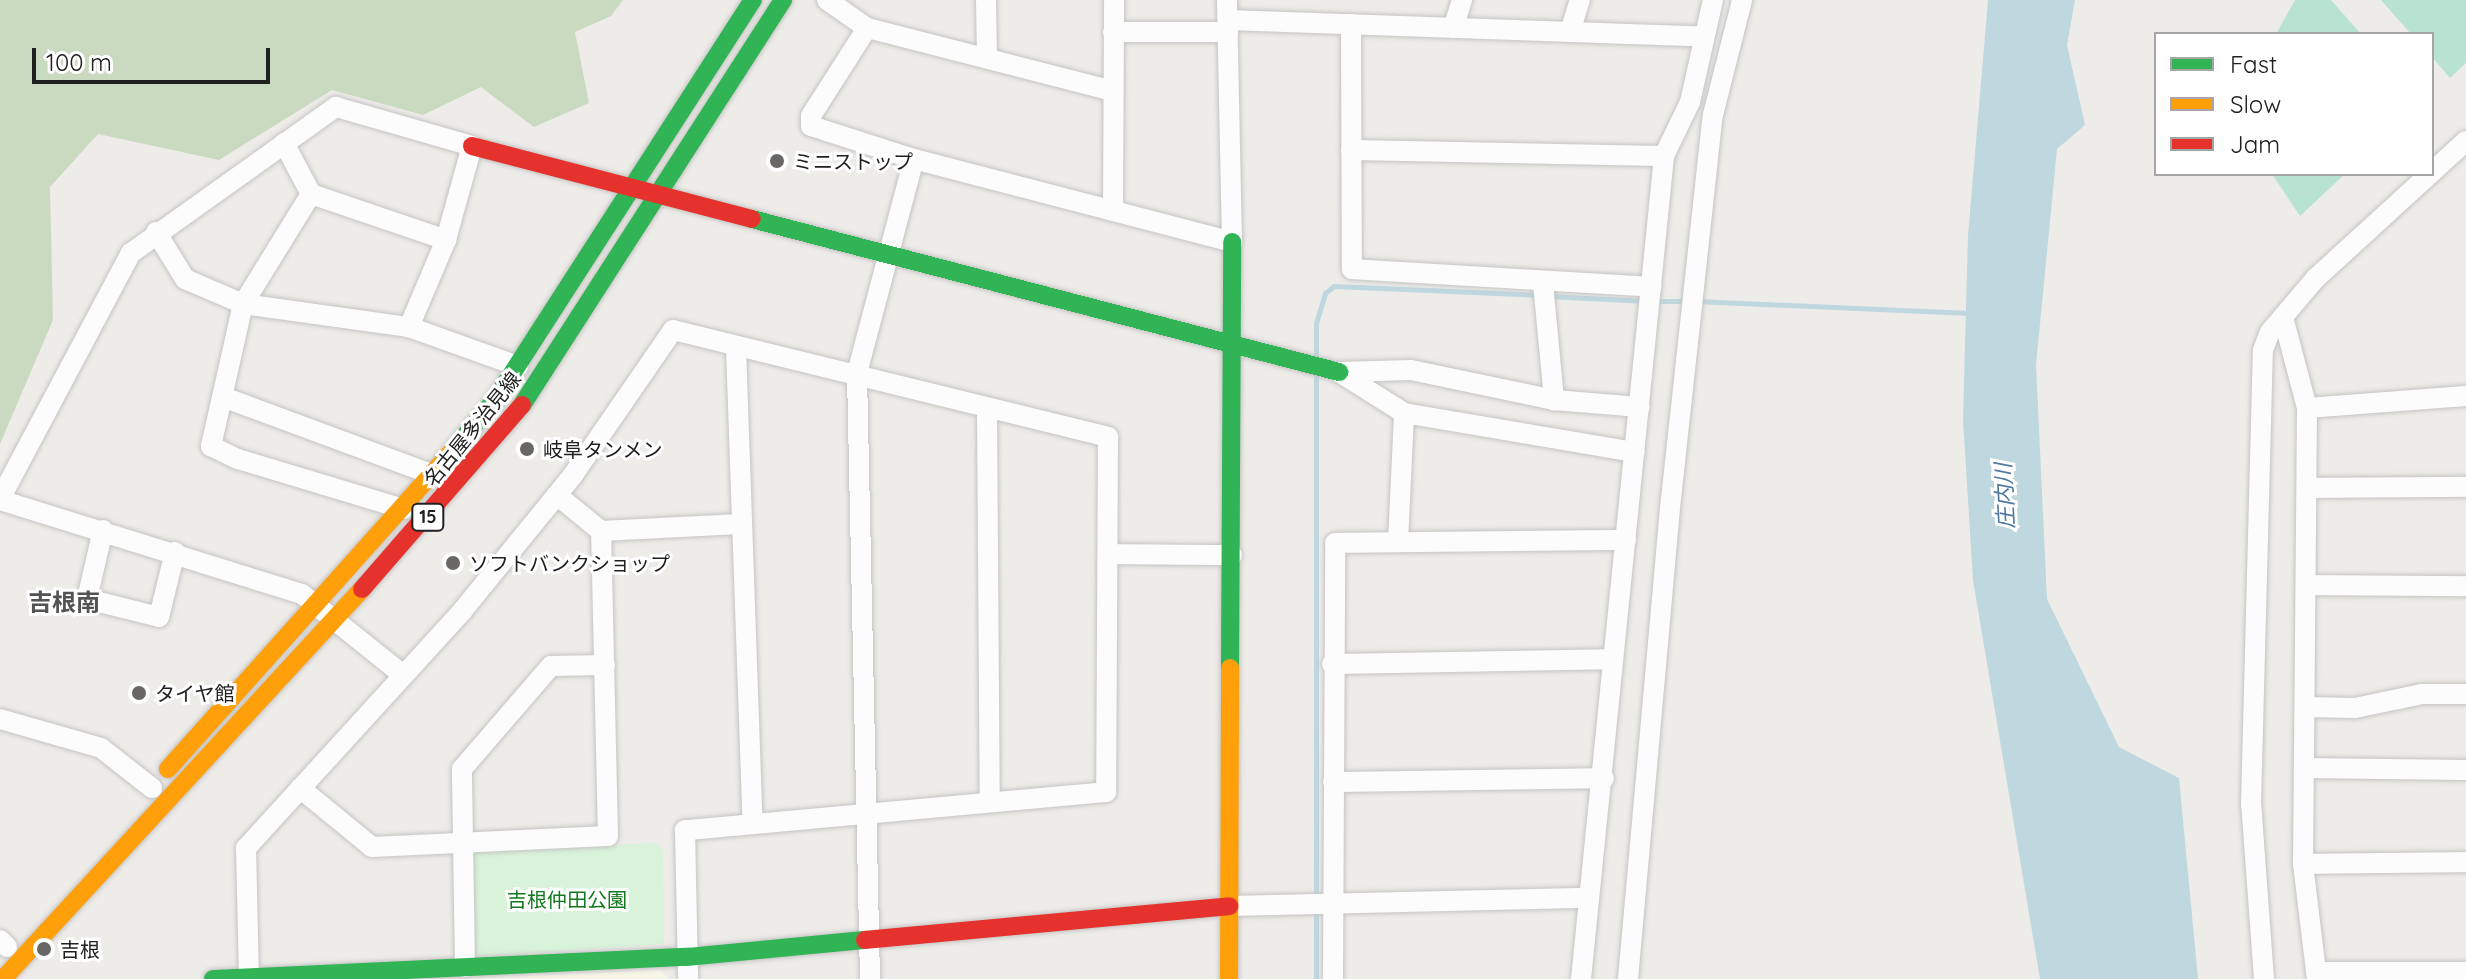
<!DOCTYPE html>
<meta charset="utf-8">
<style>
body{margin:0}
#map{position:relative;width:2466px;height:979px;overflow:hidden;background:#eeece9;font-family:Quicksand,"Noto Sans JP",sans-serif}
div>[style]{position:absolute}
.education>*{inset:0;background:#f6f5e6}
.forest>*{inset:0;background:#c9dac0}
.park>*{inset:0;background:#d9f2da}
.pitch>*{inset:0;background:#b8e2d1}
.water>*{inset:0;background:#bfd7de}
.stream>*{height:5px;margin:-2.5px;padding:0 2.5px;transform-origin:2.5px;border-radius:2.5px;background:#bfd7de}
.roads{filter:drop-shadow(0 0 2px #c5c4c3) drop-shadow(0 0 2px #c5c4c3)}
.street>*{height:20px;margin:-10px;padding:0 10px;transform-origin:10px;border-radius:10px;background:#fcfcfc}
.fast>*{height:18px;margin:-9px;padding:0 9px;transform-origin:9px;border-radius:9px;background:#30b455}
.slow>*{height:18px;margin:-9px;padding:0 9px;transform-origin:9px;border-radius:9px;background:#ff9f0a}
.jam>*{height:18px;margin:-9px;padding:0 9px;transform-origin:9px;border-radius:9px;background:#e5322d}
.dots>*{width:22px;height:22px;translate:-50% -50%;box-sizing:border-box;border:4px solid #fff;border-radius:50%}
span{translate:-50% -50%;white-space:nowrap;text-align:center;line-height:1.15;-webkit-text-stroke:6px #fff;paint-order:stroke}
.shield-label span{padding:2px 6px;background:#fff;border:2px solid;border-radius:6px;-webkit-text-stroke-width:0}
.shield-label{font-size:18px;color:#202020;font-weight:700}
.poi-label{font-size:20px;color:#202020}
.left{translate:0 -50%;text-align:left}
.street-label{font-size:20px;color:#202020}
.park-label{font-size:20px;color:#13791e}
.water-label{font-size:22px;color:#4f77a2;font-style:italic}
.quarter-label{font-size:24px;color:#535353;font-weight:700}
.legend{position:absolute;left:2154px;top:32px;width:280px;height:144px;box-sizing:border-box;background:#fff;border:2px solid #a6a6a6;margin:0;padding:10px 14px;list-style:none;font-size:24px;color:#202020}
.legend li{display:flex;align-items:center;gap:16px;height:40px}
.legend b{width:40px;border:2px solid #a6a6a6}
.scale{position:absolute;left:32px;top:48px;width:238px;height:36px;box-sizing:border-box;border:4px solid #202020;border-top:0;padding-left:10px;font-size:24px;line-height:28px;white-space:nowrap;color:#202020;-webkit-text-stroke:6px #fff;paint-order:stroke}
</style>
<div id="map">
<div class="education">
<i style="clip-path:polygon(661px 970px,668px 979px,467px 979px)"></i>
</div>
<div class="forest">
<i style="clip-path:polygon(0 0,623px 0,611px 16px,575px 32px,589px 103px,534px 127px,481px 87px,423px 115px,332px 90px,219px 160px,98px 134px,50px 187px,53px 320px,0 444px)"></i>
</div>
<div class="park">
<i style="clip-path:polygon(655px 843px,663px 850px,664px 944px,475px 957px,472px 953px,472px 854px,477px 849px)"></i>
</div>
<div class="pitch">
<i style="clip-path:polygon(2295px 0,2331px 0,2361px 34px,2276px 34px)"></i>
<i style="clip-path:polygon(2381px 0,2466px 0,2466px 63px,2450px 78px,2432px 57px,2432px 34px,2411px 34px)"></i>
<i style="clip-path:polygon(2272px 174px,2345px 174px,2300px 216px)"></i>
</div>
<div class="water">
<i style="clip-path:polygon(1988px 0,2075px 0,2067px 45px,2085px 125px,2057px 149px,2036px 365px,2047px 599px,2119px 747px,2179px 778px,2198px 979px,2040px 979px,1973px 580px,1963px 420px,1968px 236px)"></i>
</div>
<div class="stream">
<i style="left:1548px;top:296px;width:98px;rotate:2.9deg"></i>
<i style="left:1656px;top:301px;width:30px"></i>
<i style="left:1696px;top:301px;width:274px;rotate:2.5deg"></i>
<i style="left:1316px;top:358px;width:35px;rotate:-90deg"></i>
<i style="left:1316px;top:323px;width:31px;rotate:-73deg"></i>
<i style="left:1325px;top:293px;width:11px;rotate:-38deg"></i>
<i style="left:1334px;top:286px;width:204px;rotate:2.5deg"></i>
<i style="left:1316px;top:376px;width:522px;rotate:90deg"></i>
<i style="left:1316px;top:979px;width:71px;rotate:-90deg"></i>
</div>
<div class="roads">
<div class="street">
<i style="left:827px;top:0;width:49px;rotate:35deg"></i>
<i style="left:986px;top:0;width:58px;rotate:89deg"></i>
<i style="left:1228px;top:20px;width:476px;rotate:2deg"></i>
<i style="left:1351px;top:24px;width:245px;rotate:89.8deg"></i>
<i style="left:1352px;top:269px;width:300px;rotate:3.4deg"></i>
<i style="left:1453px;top:28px;width:29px;rotate:-72deg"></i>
<i style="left:1113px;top:32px;width:115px"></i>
<i style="left:1570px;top:32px;width:34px;rotate:-73deg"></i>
<i style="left:1113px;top:91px;width:254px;rotate:-165.6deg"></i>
<i style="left:867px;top:28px;width:104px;rotate:122.5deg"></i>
<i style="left:811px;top:116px;width:10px;rotate:90deg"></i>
<i style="left:811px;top:126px;width:108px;rotate:17.8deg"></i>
<i style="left:914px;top:159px;width:329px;rotate:14.6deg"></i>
<i style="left:1232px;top:242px;width:242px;rotate:-91.2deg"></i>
<i style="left:284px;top:143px;width:58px;rotate:62.1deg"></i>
<i style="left:311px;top:194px;width:143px;rotate:18.8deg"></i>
<i style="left:1351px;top:150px;width:313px;rotate:1.1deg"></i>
<i style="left:2432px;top:172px;width:46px;rotate:-42.4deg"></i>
<i style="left:311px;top:194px;width:129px;rotate:121.7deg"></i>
<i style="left:243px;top:304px;width:146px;rotate:102.7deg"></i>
<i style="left:211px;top:446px;width:30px;rotate:26deg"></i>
<i style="left:238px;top:459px;width:173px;rotate:16.8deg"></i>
<i style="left:1113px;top:211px;width:211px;rotate:-89.7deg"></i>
<i style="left:156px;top:232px;width:55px;rotate:58.3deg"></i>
<i style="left:185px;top:279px;width:63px;rotate:23.3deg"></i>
<i style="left:243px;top:304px;width:168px;rotate:7.9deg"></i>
<i style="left:409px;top:327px;width:116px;rotate:19.7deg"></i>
<i style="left:1543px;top:283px;width:118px;rotate:84.6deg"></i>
<i style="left:2283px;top:317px;width:94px;rotate:75.2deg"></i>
<i style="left:2307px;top:408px;width:456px;rotate:90.5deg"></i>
<i style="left:2303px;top:864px;width:116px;rotate:83.1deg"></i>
<i style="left:736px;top:348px;width:476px;rotate:88deg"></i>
<i style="left:1339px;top:372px;width:77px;rotate:32.2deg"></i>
<i style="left:1404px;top:413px;width:234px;rotate:9.6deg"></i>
<i style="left:1339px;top:372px;width:72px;rotate:-1.6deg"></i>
<i style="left:1411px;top:370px;width:146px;rotate:11.8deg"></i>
<i style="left:1554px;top:400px;width:86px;rotate:4.7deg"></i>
<i style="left:223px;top:397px;width:225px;rotate:20.3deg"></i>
<i style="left:2307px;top:408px;width:159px;rotate:-4.3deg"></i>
<i style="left:987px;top:409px;width:393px;rotate:89.6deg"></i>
<i style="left:2309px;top:488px;width:157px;rotate:-0.4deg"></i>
<i style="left:557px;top:495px;width:57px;rotate:39.3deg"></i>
<i style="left:0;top:499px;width:279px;rotate:-62deg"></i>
<i style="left:131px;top:253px;width:252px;rotate:-35.5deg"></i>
<i style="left:336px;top:107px;width:141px;rotate:16deg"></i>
<i style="left:472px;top:146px;width:98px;rotate:105.5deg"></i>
<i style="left:446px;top:240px;width:95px;rotate:113deg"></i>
<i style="left:0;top:500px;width:316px;rotate:17.3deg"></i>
<i style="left:302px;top:594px;width:129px;rotate:38.7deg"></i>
<i style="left:103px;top:530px;width:71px;rotate:103.1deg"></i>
<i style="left:87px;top:599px;width:74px;rotate:14deg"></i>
<i style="left:159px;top:617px;width:67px;rotate:-76.2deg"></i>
<i style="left:1398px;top:542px;width:129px;rotate:-87.3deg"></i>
<i style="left:1109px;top:554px;width:123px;rotate:0.5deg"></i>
<i style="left:2308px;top:585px;width:158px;rotate:0.4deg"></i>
<i style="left:1332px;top:664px;width:280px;rotate:-1deg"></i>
<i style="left:2305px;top:707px;width:50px;rotate:1.1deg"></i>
<i style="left:2355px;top:708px;width:68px;rotate:-11.8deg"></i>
<i style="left:2422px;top:694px;width:44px"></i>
<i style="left:0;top:719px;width:105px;rotate:16deg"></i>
<i style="left:101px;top:748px;width:65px;rotate:38.1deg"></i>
<i style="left:2304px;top:768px;width:162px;rotate:0.7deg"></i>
<i style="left:1333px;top:782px;width:271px;rotate:-0.8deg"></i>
<i style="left:300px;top:788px;width:93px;rotate:39.3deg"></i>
<i style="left:372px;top:847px;width:236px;rotate:-2.7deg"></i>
<i style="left:608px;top:836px;width:305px;rotate:-91.3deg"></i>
<i style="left:601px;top:531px;width:139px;rotate:-2.9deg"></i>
<i style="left:2303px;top:864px;width:163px;rotate:-0.7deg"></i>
<i style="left:1229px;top:906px;width:360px;rotate:-1.3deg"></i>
<i style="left:0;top:940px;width:10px;rotate:45deg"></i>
<i style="left:465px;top:967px;width:198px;rotate:-90.9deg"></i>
<i style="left:462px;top:769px;width:136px;rotate:-49.2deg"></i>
<i style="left:551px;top:666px;width:54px;rotate:-1.1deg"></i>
<i style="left:2316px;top:972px;width:150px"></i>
<i style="left:249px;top:979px;width:131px;rotate:-91.3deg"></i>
<i style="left:246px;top:848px;width:322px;rotate:-47.6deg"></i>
<i style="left:463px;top:610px;width:174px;rotate:-50.8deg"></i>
<i style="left:573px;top:475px;width:176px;rotate:-55.4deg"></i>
<i style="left:673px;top:330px;width:448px;rotate:13.8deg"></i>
<i style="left:1108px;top:437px;width:355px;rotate:90.3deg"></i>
<i style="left:1106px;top:792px;width:423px;rotate:174.8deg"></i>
<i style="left:685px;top:830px;width:149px;rotate:88.8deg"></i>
<i style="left:870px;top:979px;width:606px;rotate:-91.23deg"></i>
<i style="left:857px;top:373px;width:221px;rotate:-75.1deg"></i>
<i style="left:1333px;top:979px;width:436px;rotate:-89.7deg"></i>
<i style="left:1335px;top:543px;width:291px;rotate:-0.6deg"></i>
<i style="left:1581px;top:979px;width:827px;rotate:-84.24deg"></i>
<i style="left:1664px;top:156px;width:60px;rotate:-64.3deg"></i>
<i style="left:1690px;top:102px;width:105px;rotate:-77.3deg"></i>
<i style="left:1628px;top:979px;width:482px;rotate:-84.9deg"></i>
<i style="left:1671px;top:499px;width:386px;rotate:-83.8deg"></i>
<i style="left:1713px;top:115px;width:119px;rotate:-75.8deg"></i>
<i style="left:2264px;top:979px;width:175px;rotate:-94.2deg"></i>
<i style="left:2251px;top:804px;width:454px;rotate:-88.5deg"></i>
<i style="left:2263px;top:350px;width:19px;rotate:-69deg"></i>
<i style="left:2270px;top:332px;width:71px;rotate:-49.6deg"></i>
<i style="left:2316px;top:278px;width:154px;rotate:-42.4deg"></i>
</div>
<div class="fast">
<i style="left:752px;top:219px;width:607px;rotate:14.61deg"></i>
<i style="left:522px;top:405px;width:482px;rotate:-57.2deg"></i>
<i style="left:459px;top:443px;width:56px;rotate:-50.1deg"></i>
<i style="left:495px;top:400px;width:476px;rotate:-57.2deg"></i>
<i style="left:1230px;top:668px;width:426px;rotate:-89.7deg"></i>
<i style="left:213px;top:979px;width:475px;rotate:-2.7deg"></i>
<i style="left:687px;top:957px;width:179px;rotate:-5.5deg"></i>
</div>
<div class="slow">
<i style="left:168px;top:769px;width:437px;rotate:-48.2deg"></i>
<i style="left:3px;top:979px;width:530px;rotate:-47.37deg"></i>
<i style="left:1229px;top:979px;width:311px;rotate:-89.8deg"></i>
</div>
<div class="jam">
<i style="left:472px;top:146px;width:289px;rotate:14.6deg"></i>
<i style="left:362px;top:589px;width:244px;rotate:-49deg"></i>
<i style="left:865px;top:940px;width:366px;rotate:-5.3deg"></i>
</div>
</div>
<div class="dots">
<i style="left:777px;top:161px;background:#686766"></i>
<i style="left:527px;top:449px;background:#686766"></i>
<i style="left:453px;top:563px;background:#686766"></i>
<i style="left:139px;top:693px;background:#686766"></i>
<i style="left:44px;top:949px;background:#686766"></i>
</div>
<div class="shield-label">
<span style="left:428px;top:517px">15</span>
</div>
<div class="poi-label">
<span class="left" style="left:793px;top:161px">ミニストップ</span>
<span class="left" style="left:543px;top:449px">岐阜タンメン</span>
<span class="left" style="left:469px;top:563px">ソフトバンクショップ</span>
<span class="left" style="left:155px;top:693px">タイヤ館</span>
<span class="left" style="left:60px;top:949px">吉根</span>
</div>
<div class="street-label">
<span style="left:472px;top:429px;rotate:-51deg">名古屋多治見線</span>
</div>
<div class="park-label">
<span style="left:567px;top:899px">吉根仲田公園</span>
</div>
<div class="water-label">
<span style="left:2005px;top:496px;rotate:-93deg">庄内川</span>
</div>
<div class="quarter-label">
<span style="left:64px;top:603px">吉根南</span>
</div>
<ul class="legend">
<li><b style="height:10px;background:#30b455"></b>Fast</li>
<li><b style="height:10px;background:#ff9f0a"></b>Slow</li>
<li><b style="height:10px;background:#e5322d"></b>Jam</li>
</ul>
<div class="scale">100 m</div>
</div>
